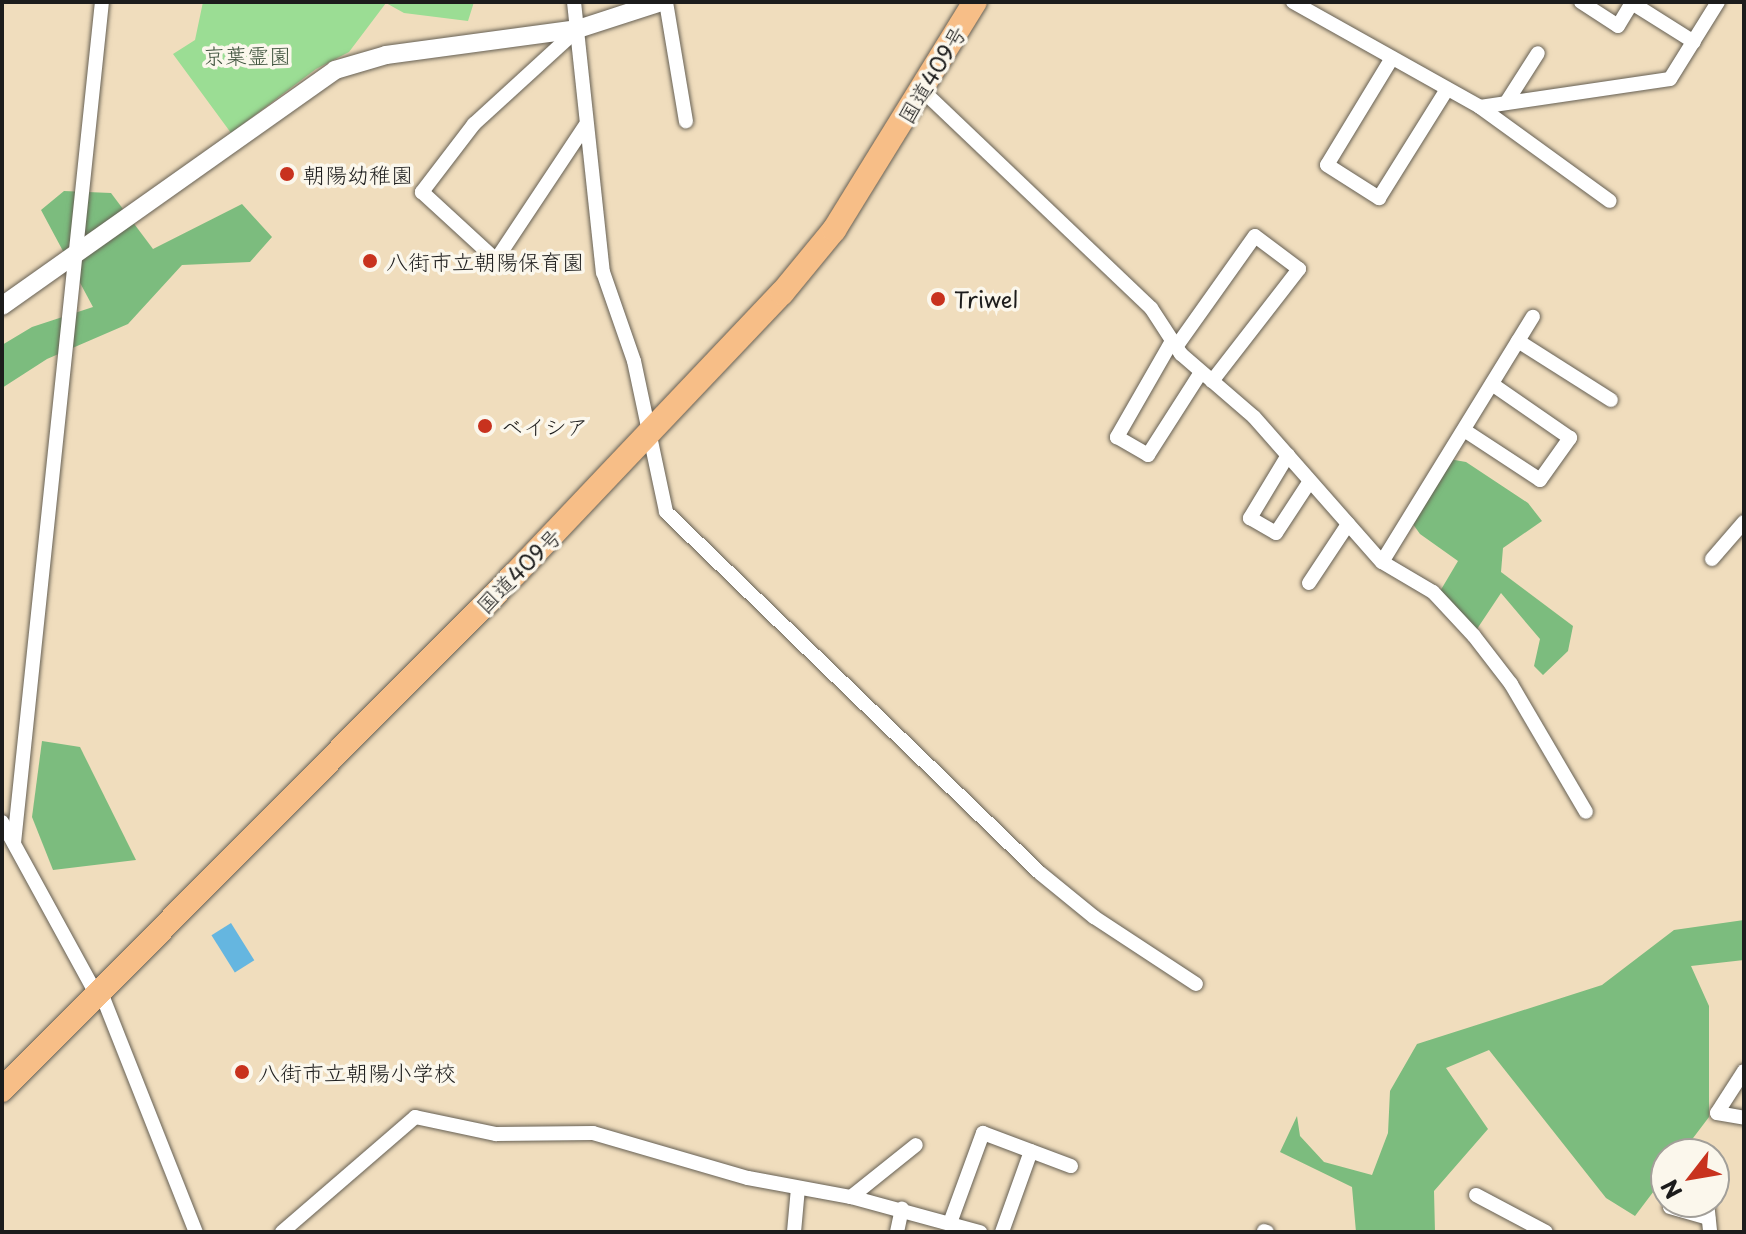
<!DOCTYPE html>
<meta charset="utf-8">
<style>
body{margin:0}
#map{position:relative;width:1746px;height:1234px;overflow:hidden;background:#f0ddbd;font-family:"Playpen Sans","Klee One",sans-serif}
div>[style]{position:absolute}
.green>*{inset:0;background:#9bdd94}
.forest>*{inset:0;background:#7cbc7e}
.water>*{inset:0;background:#65b6e0;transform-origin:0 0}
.roads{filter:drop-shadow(0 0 2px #666054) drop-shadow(0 0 2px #666054)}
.minor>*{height:14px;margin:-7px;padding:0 7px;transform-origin:7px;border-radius:7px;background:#fff}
.tertiary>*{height:18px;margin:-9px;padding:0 9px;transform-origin:9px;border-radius:9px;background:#fff}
.trunk>*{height:24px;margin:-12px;padding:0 12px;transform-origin:12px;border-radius:12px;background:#f7be87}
.dots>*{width:22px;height:22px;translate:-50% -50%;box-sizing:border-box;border:4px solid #fbf7ec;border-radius:50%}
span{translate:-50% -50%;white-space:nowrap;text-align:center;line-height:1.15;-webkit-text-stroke:7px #fbf7ec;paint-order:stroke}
.park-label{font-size:22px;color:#425640}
.street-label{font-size:22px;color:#1c1c1c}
.poi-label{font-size:22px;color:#1c1c1c}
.left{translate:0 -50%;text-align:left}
.frame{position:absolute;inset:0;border:4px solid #1c1c1c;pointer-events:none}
.north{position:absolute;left:1650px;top:1138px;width:80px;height:80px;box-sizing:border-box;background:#fbf7ec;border:2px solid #a29f99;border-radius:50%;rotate:239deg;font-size:22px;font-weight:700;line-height:32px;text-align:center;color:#1c1c1c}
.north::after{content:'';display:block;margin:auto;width:28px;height:36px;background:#c8321e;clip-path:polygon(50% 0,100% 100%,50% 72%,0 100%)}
</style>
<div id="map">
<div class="green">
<i style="clip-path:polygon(203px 2px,474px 2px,468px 21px,404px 13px,386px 3px,349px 52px,316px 69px,231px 133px,173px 54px,195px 40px)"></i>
</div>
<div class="forest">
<i style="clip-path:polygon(64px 191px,111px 193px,153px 249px,242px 204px,272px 237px,250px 262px,182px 265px,128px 324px,47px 359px,2px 388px,2px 345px,32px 327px,93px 307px,41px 210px)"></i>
<i style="clip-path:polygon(1449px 459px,1466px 462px,1528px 503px,1542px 521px,1503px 548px,1501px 572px,1573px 626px,1568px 651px,1543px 675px,1534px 666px,1540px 639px,1501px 593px,1475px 632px,1439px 593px,1458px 561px,1420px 534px,1410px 520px)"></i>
<i style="clip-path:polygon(42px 741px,80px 747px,136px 860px,53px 870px,32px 817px)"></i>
<i style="clip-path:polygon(1744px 920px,1744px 960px,1691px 966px,1709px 1006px,1709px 1117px,1681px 1154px,1666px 1154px,1666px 1175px,1635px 1216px,1606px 1198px,1489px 1050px,1446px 1068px,1488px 1129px,1434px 1191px,1435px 1232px,1356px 1232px,1352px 1187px,1280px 1152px,1297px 1116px,1300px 1136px,1324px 1162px,1372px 1175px,1388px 1133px,1390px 1091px,1417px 1044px,1602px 985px,1674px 930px)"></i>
</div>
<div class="water">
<i style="left:231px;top:923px;width:44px;height:23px;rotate:58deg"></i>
</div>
<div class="roads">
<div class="minor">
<i style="left:574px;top:2px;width:272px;rotate:83.9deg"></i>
<i style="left:603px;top:272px;width:94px;rotate:70.8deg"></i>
<i style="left:634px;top:361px;width:154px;rotate:78deg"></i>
<i style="left:666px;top:512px;width:520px;rotate:43.99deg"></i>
<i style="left:1040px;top:873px;width:70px;rotate:39.2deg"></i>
<i style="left:1094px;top:917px;width:122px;rotate:33.3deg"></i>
<i style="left:666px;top:2px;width:121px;rotate:80.5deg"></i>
<i style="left:1293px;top:2px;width:214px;rotate:29.3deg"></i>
<i style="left:1480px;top:107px;width:160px;rotate:35.9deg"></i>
<i style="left:1581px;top:2px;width:44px;rotate:33deg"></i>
<i style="left:1618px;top:26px;width:27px;rotate:-59deg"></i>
<i style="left:1632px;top:3px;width:73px;rotate:32.2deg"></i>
<i style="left:578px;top:29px;width:141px;rotate:137.6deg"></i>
<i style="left:474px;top:124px;width:86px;rotate:127.4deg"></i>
<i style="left:422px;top:192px;width:100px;rotate:42.6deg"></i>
<i style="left:496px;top:260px;width:161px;rotate:-56.4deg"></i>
<i style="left:1392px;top:58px;width:125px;rotate:121.3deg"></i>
<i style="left:1327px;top:165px;width:62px;rotate:32.4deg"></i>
<i style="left:1379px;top:198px;width:128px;rotate:-58deg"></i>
<i style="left:922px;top:90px;width:316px;rotate:43.6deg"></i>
<i style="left:1151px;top:308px;width:55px;rotate:56.9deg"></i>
<i style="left:1181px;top:354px;width:96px;rotate:40.8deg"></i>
<i style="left:1254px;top:417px;width:193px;rotate:48.6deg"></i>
<i style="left:1382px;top:562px;width:59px;rotate:30.5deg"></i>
<i style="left:1433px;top:592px;width:60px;rotate:47deg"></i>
<i style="left:1474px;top:636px;width:61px;rotate:52.4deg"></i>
<i style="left:1511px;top:684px;width:148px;rotate:59.6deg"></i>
<i style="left:1506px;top:103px;width:59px;rotate:-57.4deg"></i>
<i style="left:1480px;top:107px;width:192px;rotate:-8.4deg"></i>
<i style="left:1670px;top:79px;width:91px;rotate:-58.1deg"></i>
<i style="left:1172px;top:341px;width:111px;rotate:119.8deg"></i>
<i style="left:1117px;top:437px;width:36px;rotate:30deg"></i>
<i style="left:1148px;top:455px;width:98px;rotate:-57.4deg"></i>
<i style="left:1518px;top:341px;width:110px;rotate:32.4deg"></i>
<i style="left:1176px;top:347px;width:136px;rotate:-54.6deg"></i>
<i style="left:1255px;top:236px;width:55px;rotate:36.9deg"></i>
<i style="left:1299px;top:269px;width:142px;rotate:127.8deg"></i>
<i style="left:1464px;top:430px;width:91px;rotate:33.3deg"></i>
<i style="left:1540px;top:480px;width:52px;rotate:-54.5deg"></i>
<i style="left:1570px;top:438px;width:95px;rotate:-145.3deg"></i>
<i style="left:1288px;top:455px;width:74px;rotate:121.1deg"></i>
<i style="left:1250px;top:518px;width:30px;rotate:30deg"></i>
<i style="left:1276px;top:533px;width:62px;rotate:-56.8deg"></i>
<i style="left:1712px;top:559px;width:49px;rotate:-49.1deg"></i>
<i style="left:1382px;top:562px;width:288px;rotate:-58.4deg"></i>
<i style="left:1309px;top:583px;width:71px;rotate:-56.5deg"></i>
<i style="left:2px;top:822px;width:196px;rotate:61.3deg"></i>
<i style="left:14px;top:843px;width:846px;rotate:-84.03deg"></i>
<i style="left:100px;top:990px;width:260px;rotate:68.4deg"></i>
<i style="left:1744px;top:1071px;width:50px;rotate:122.7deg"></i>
<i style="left:1717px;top:1113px;width:27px;rotate:10deg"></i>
<i style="left:1476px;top:1195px;width:79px;rotate:27.9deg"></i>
<i style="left:851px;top:1197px;width:83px;rotate:-38.7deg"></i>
<i style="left:1707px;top:1202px;width:30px;rotate:84deg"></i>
<i style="left:1670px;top:1207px;width:40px;rotate:16deg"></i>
<i style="left:950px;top:1223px;width:96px;rotate:-69.9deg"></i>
<i style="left:983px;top:1133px;width:94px;rotate:20.6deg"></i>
<i style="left:1264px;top:1231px;width:3px;rotate:18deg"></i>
<i style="left:282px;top:1232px;width:176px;rotate:-40.8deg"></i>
<i style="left:415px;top:1117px;width:83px;rotate:11.9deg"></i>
<i style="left:496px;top:1134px;width:97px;rotate:-0.6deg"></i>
<i style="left:593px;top:1133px;width:161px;rotate:16.2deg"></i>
<i style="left:748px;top:1178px;width:105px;rotate:10.5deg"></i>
<i style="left:851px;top:1197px;width:134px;rotate:15.2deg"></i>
<i style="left:794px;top:1232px;width:44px;rotate:-84.8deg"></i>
<i style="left:897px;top:1232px;width:24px;rotate:-78deg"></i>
<i style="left:1002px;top:1232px;width:86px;rotate:-70.3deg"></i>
</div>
<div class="tertiary">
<i style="left:2px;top:306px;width:408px;rotate:-35.3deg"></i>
<i style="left:335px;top:70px;width:53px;rotate:-16.4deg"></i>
<i style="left:386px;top:55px;width:194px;rotate:-7.7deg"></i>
<i style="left:578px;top:29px;width:87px;rotate:-18deg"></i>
</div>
<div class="trunk">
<i style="left:2px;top:1090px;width:726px;rotate:-45.17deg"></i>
<i style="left:514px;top:575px;width:389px;rotate:-46.5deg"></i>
<i style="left:782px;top:293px;width:82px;rotate:-50.5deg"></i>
<i style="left:834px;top:230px;width:268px;rotate:-58.3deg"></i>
</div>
</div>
<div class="dots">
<i style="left:287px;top:174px;background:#c8321e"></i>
<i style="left:370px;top:261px;background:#c8321e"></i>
<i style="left:938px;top:299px;background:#c8321e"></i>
<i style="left:485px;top:426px;background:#c8321e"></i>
<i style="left:242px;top:1072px;background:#c8321e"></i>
</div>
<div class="park-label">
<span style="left:247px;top:55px">京葉霊園</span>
</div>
<div class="street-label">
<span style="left:931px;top:74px;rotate:-59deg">国道409号</span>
<span style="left:518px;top:570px;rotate:-45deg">国道409号</span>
</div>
<div class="poi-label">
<span class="left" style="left:303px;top:174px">朝陽幼稚園</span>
<span class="left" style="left:386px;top:261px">八街市立朝陽保育園</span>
<span class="left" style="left:954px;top:299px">Triwel</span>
<span class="left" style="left:501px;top:426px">ベイシア</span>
<span class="left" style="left:258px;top:1072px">八街市立朝陽小学校</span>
</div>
<div class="frame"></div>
<div class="north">N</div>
</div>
